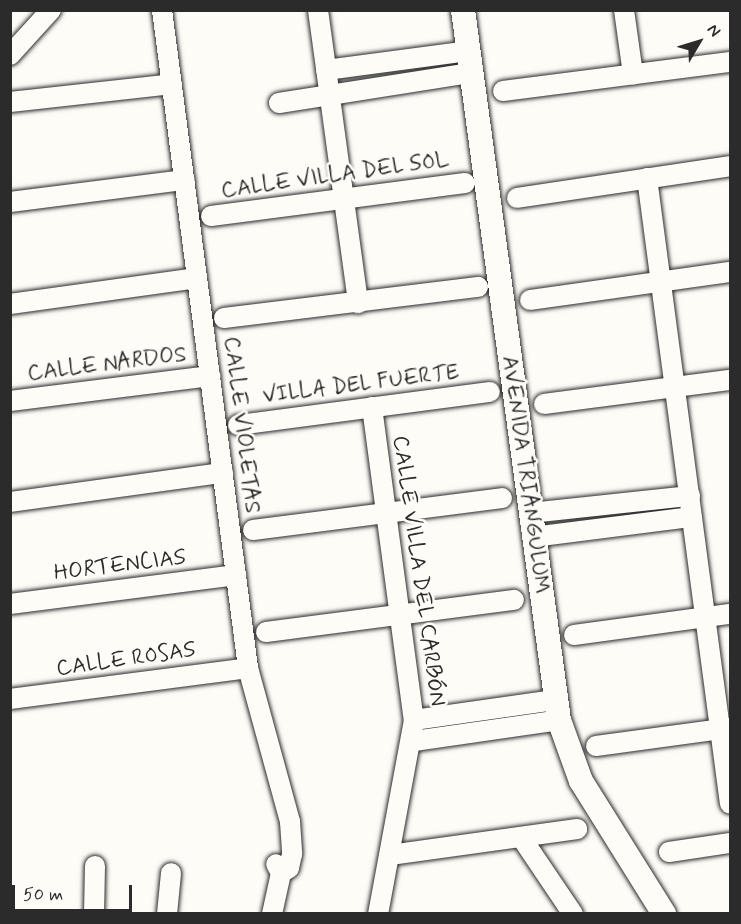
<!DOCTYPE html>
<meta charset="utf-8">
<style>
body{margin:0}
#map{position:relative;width:741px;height:924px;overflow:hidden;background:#fdfcf7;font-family:Mynerve,sans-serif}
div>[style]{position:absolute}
.roads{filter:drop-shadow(0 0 2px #2b2b2b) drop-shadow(0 0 2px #2b2b2b)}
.minor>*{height:20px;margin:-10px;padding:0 10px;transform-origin:10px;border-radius:10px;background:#fdfcf7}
.major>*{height:24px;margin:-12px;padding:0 12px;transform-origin:12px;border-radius:12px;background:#fdfcf7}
span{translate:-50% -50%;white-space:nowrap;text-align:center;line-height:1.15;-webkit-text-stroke:5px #fdfcf7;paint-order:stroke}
.street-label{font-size:22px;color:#2b2b2b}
.frame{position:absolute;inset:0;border:12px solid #2b2b2b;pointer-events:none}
.north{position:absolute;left:669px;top:12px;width:60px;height:60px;-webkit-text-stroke:4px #fdfcf7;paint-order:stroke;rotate:52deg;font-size:16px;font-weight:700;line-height:24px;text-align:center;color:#2b2b2b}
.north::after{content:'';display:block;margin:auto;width:21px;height:27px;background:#2b2b2b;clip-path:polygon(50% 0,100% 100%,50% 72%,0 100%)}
.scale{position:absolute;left:12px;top:885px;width:120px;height:27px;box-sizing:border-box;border:3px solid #2b2b2b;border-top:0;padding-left:8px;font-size:18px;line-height:21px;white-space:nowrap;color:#2b2b2b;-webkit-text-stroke:4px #fdfcf7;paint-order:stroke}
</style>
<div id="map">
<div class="roads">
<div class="minor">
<i style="left:162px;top:10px;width:664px;rotate:82.55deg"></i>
<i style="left:248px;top:668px;width:160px;rotate:74.7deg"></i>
<i style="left:290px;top:822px;width:32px;rotate:86deg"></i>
<i style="left:292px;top:854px;width:14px;rotate:102deg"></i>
<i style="left:289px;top:868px;width:9px;rotate:148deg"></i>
<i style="left:318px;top:10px;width:296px;rotate:82.2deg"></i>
<i style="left:624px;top:10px;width:65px;rotate:82deg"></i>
<i style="left:10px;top:55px;width:61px;rotate:-47.7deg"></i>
<i style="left:326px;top:70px;width:143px;rotate:-7.6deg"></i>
<i style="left:503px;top:91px;width:229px;rotate:-7.3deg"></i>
<i style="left:10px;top:102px;width:163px;rotate:-6.3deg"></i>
<i style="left:279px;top:103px;width:194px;rotate:-8.9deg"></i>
<i style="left:647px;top:178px;width:631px;rotate:82.45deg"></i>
<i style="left:517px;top:198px;width:215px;rotate:-8.5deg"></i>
<i style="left:10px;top:202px;width:176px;rotate:-7.2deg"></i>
<i style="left:211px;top:216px;width:256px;rotate:-7.4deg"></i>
<i style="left:530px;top:300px;width:202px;rotate:-8deg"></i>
<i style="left:10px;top:304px;width:189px;rotate:-7.9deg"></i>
<i style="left:224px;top:318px;width:256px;rotate:-7deg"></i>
<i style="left:10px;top:401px;width:202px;rotate:-7.1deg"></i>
<i style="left:544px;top:404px;width:188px;rotate:-7.4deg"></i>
<i style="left:372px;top:407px;width:316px;rotate:82.4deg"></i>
<i style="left:414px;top:720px;width:197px;rotate:100.5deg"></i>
<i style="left:238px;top:425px;width:254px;rotate:-7.5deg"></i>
<i style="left:10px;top:502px;width:215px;rotate:-7.8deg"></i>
<i style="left:530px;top:513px;width:161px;rotate:-6.1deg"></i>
<i style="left:253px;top:530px;width:251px;rotate:-7.3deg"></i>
<i style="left:533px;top:537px;width:160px;rotate:-7.2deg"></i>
<i style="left:10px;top:604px;width:228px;rotate:-7.3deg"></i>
<i style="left:266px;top:632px;width:250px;rotate:-7.4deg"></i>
<i style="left:574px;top:635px;width:157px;rotate:-7.7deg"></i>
<i style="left:10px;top:699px;width:240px;rotate:-7.4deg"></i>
<i style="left:414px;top:720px;width:142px;rotate:-8.1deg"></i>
<i style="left:414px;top:741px;width:147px;rotate:-8.2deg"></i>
<i style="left:596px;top:746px;width:135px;rotate:-7.7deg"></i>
<i style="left:521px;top:837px;width:93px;rotate:56deg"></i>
<i style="left:669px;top:852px;width:62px;rotate:-8.4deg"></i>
<i style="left:390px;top:855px;width:189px;rotate:-7.9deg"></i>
<i style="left:94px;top:914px;width:48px;rotate:-88.8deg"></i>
<i style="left:167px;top:914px;width:41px;rotate:-84.4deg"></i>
<i style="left:272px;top:914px;width:42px;rotate:-77.6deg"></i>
<i style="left:281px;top:873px;width:10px;rotate:-119deg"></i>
</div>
<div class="major">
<i style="left:463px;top:10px;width:716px;rotate:82.3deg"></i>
<i style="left:559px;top:720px;width:65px;rotate:70.2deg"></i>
<i style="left:581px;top:781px;width:157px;rotate:58deg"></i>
</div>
</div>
<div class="street-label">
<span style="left:335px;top:176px;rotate:-8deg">CALLE VILLA DEL SOL</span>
<span style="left:107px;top:365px;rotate:-7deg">CALLE NARDOS</span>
<span style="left:361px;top:385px;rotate:-7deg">VILLA DEL FUERTE</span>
<span style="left:241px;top:425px;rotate:83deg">CALLE VIOLETAS</span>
<span style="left:525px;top:475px;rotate:82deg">AVENIDA TRIANGULUM</span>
<span style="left:120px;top:566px;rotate:-7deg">HORTENCIAS</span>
<span style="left:418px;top:571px;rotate:82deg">CALLE VILLA DEL CARBÓN</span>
<span style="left:126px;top:660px;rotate:-8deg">CALLE ROSAS</span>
</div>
<div class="frame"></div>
<div class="north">N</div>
<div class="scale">50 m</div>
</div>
